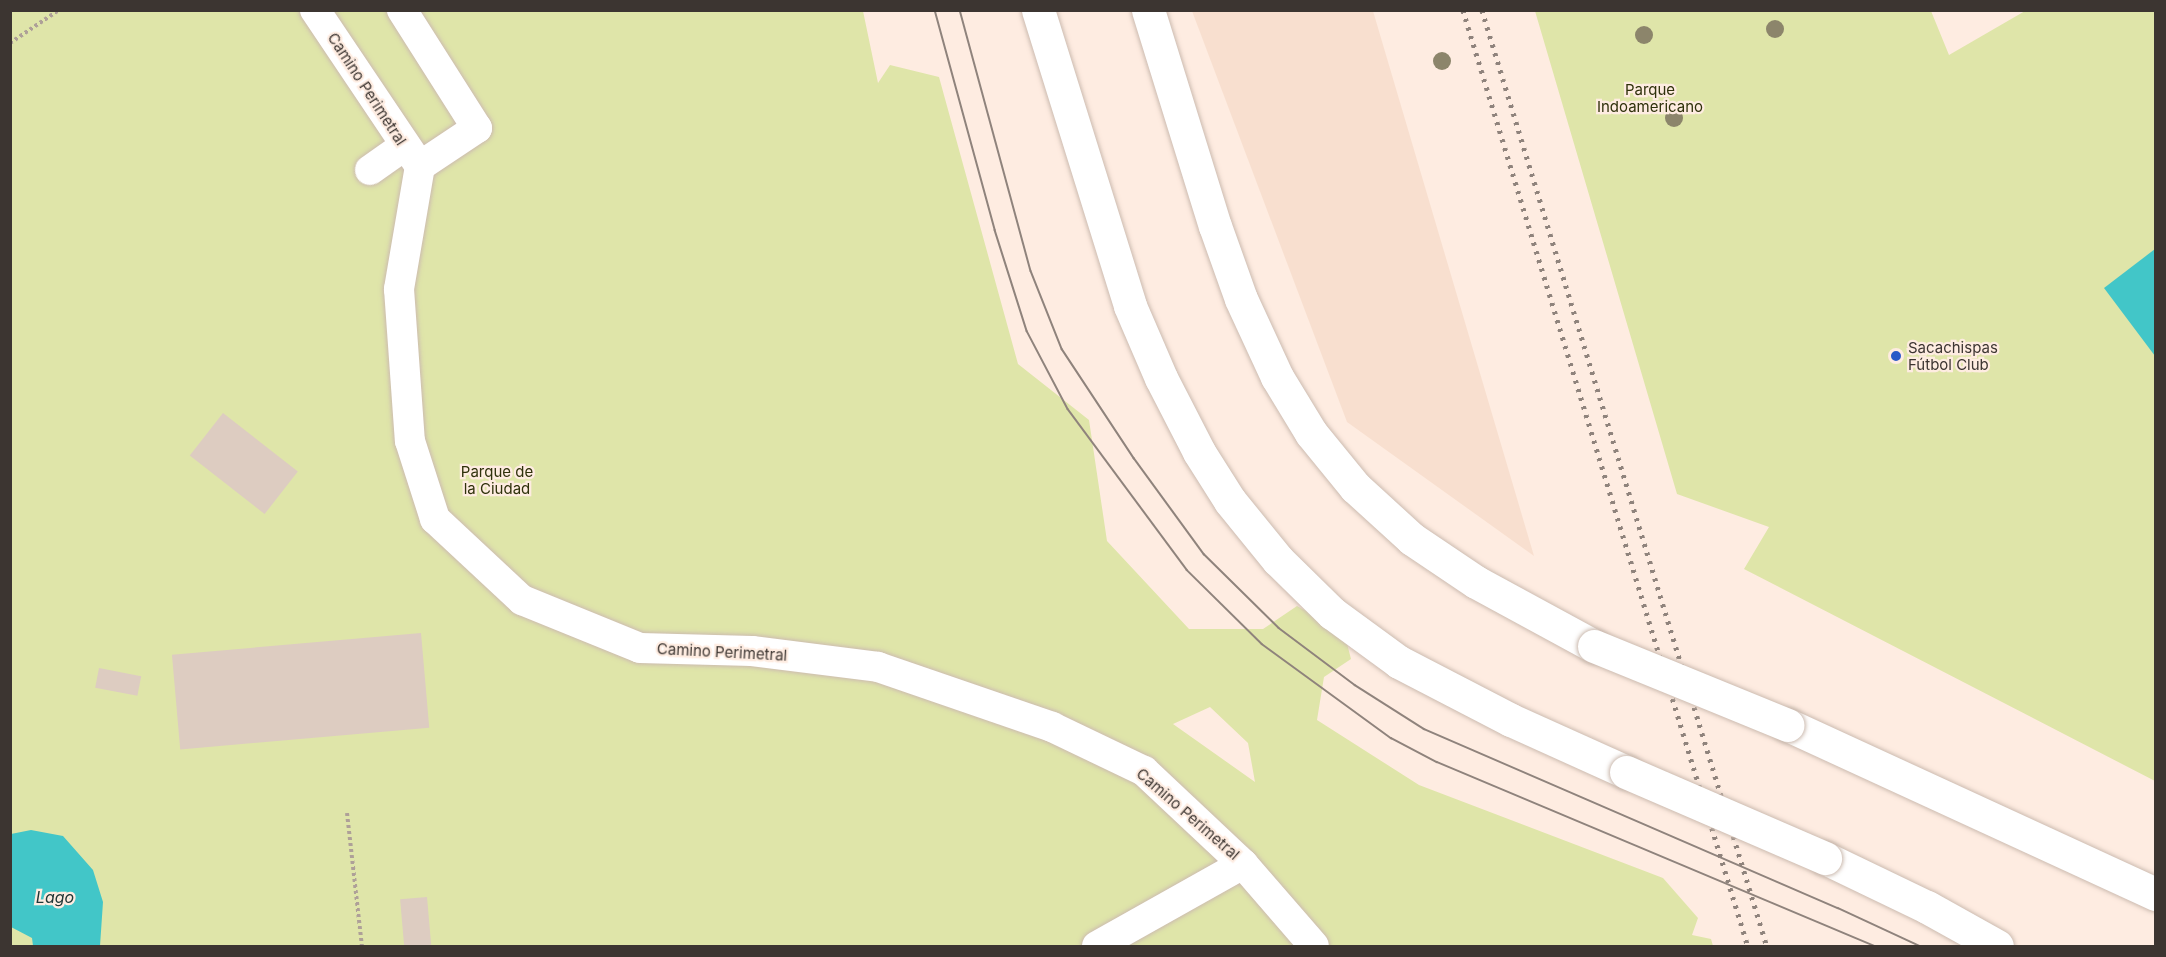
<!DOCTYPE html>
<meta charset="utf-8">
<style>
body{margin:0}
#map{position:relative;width:2166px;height:957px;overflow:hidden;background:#feece1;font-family:Inter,sans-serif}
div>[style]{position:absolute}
.built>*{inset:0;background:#f8dfcf}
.green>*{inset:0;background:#dfe5a9}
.water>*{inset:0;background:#42c6c8}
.building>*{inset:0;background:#ddccc1;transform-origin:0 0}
.path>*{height:4px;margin-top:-2px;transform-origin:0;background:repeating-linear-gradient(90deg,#aea098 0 3px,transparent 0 6px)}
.roads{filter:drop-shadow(0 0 2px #ccbbb0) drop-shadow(0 0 2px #ccbbb0)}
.pedestrian>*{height:30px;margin:-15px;padding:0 15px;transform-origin:15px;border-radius:15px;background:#fff}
.secondary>*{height:33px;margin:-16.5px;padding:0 16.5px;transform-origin:16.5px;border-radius:16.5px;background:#fff}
.tram>*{height:1.5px;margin:-0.75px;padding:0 0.75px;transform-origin:0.75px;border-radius:0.75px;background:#8f837c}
.rail>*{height:4.5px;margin-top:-2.25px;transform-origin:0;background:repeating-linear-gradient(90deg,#8f837c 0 3px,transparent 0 9px)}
.bridges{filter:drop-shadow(0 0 2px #ccbbb0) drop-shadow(0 0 2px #ccbbb0)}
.secondary-bridge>*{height:33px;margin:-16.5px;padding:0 16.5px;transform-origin:16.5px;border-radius:16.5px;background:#fff}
.trees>*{width:18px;height:18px;margin:-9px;border-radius:50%;background:#8c856b}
.dots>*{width:16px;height:16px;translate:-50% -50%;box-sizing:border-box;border:3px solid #feece1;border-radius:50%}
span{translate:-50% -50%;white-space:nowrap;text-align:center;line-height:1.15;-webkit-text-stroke:4.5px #feece1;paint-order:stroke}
.street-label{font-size:15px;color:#3c3531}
.park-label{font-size:15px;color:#2f310b}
.poi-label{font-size:15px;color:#3c3531}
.left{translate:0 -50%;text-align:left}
.water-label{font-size:16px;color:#213737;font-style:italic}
.frame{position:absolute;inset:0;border:12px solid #3c3531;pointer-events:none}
</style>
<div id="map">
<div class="built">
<i style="clip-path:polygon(1192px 11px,1373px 11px,1534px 556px,1347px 422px)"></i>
</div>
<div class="green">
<i style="clip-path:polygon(evenodd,10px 11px,863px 11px,878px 83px,890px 65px,939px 77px,1018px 364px,1089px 420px,1107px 541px,1189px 629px,1263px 629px,1297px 606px,1344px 632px,1351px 659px,1324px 677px,1317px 720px,1419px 785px,1663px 878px,1698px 918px,1692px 935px,1711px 939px,1713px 946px,11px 946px,10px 11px,1210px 707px,1248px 743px,1255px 782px,1173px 724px,1210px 707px)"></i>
<i style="clip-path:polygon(1535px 11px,1931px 11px,1949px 55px,2025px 11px,2155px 11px,2155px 781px,1744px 569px,1769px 527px,1677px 494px)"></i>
</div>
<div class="water">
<i style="clip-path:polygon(2155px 249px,2156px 249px,2155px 356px,2104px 288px)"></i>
<i style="clip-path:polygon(31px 830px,63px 836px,93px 870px,103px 902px,100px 946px,33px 946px,32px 938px,11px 927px,11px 834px)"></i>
</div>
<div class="building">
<i style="left:223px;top:413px;width:95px;height:54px;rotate:38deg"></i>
<i style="left:421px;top:633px;width:95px;height:250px;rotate:85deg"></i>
<i style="left:99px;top:668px;width:43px;height:20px;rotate:11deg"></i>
<i style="left:427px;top:897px;width:48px;height:27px;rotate:85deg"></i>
</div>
<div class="path">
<i style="left:10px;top:43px;width:59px;rotate:-34deg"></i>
<i style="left:347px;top:813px;width:134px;rotate:83.6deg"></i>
</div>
<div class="roads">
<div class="pedestrian">
<i style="left:315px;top:10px;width:188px;rotate:56.1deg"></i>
<i style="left:402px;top:10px;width:140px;rotate:57.6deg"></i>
<i style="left:477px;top:128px;width:69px;rotate:146.3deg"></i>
<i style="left:420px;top:166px;width:125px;rotate:99.7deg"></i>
<i style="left:399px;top:289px;width:152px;rotate:85.9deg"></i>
<i style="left:410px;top:441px;width:82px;rotate:72.2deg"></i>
<i style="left:435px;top:519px;width:119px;rotate:43deg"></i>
<i style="left:522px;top:600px;width:127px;rotate:22.1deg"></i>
<i style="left:640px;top:648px;width:112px;rotate:1.5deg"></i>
<i style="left:752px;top:651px;width:127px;rotate:7.2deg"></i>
<i style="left:878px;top:667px;width:184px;rotate:19deg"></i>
<i style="left:1052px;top:727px;width:102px;rotate:25.6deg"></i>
<i style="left:1144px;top:771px;width:136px;rotate:43.2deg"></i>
<i style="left:1243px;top:864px;width:108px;rotate:49.1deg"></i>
<i style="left:370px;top:170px;width:42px;rotate:-35.2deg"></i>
<i style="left:1097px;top:946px;width:167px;rotate:-29.3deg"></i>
</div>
<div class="secondary">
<i style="left:1038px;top:10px;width:310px;rotate:72.7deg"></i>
<i style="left:1130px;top:306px;width:78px;rotate:66.7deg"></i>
<i style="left:1161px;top:378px;width:83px;rotate:62.8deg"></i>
<i style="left:1199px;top:452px;width:58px;rotate:57.7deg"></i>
<i style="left:1230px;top:501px;width:76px;rotate:50.9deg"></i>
<i style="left:1278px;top:560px;width:76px;rotate:44.5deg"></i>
<i style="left:1332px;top:613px;width:83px;rotate:36.2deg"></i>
<i style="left:1399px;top:662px;width:126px;rotate:27.4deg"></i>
<i style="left:1511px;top:720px;width:126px;rotate:24.3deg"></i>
<i style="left:1148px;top:10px;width:226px;rotate:72.8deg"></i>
<i style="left:1215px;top:226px;width:77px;rotate:70.4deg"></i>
<i style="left:1241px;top:299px;width:86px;rotate:65.2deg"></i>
<i style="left:1277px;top:377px;width:66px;rotate:58.7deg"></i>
<i style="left:1311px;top:433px;width:70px;rotate:50.8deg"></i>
<i style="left:1355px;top:487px;width:77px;rotate:42.4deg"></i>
<i style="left:1412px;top:539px;width:77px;rotate:33.9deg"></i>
<i style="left:1476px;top:582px;width:134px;rotate:28.5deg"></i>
<i style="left:1788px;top:725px;width:405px;rotate:24.7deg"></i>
<i style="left:1825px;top:858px;width:113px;rotate:25.7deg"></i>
<i style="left:1927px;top:907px;width:80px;rotate:29.1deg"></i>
</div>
</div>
<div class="tram">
<i style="left:935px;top:10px;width:228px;rotate:74.7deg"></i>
<i style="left:995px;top:230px;width:106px;rotate:72.4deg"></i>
<i style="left:1027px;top:331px;width:88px;rotate:62.3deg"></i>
<i style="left:1068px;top:409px;width:200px;rotate:53.5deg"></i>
<i style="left:1187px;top:570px;width:105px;rotate:44.6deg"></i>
<i style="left:1262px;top:644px;width:160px;rotate:36.1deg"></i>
<i style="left:1391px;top:738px;width:52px;rotate:27.6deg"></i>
<i style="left:1437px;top:762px;width:474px;rotate:22.8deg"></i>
<i style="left:960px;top:10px;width:270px;rotate:74.8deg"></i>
<i style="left:1031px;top:271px;width:84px;rotate:68.3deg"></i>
<i style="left:1062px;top:349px;width:131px;rotate:56.6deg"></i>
<i style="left:1134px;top:458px;width:119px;rotate:53.9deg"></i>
<i style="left:1204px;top:554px;width:105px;rotate:44.6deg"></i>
<i style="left:1279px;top:628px;width:95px;rotate:36.9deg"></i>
<i style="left:1355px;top:685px;width:82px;rotate:32.5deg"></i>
<i style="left:1424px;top:729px;width:451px;rotate:23.4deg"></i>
<i style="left:1838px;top:908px;width:90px;rotate:24.9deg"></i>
</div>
<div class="rail">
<i style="left:1463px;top:10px;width:978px;rotate:73.07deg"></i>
<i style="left:1482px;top:10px;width:978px;rotate:73.07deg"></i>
</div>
<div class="bridges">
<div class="secondary-bridge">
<i style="left:1594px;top:646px;width:209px;rotate:22.2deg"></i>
<i style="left:1626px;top:772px;width:217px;rotate:23.4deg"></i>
</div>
</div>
<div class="trees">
<i style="left:1775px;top:29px"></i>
<i style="left:1644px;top:35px"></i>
<i style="left:1442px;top:61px"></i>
<i style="left:1674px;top:118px"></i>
</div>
<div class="dots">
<i style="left:1896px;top:356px;background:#2959c7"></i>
</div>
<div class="street-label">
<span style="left:367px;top:89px;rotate:57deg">Camino Perimetral</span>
<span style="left:722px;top:652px;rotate:3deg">Camino Perimetral</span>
<span style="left:1188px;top:814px;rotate:41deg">Camino Perimetral</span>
</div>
<div class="park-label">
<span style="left:1650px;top:98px">Parque<br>Indoamericano</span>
<span style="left:497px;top:480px">Parque de<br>la Ciudad</span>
</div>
<div class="poi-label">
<span class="left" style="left:1908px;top:356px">Sacachispas<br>Fútbol Club</span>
</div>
<div class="water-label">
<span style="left:55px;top:897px">Lago</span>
</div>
<div class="frame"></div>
</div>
